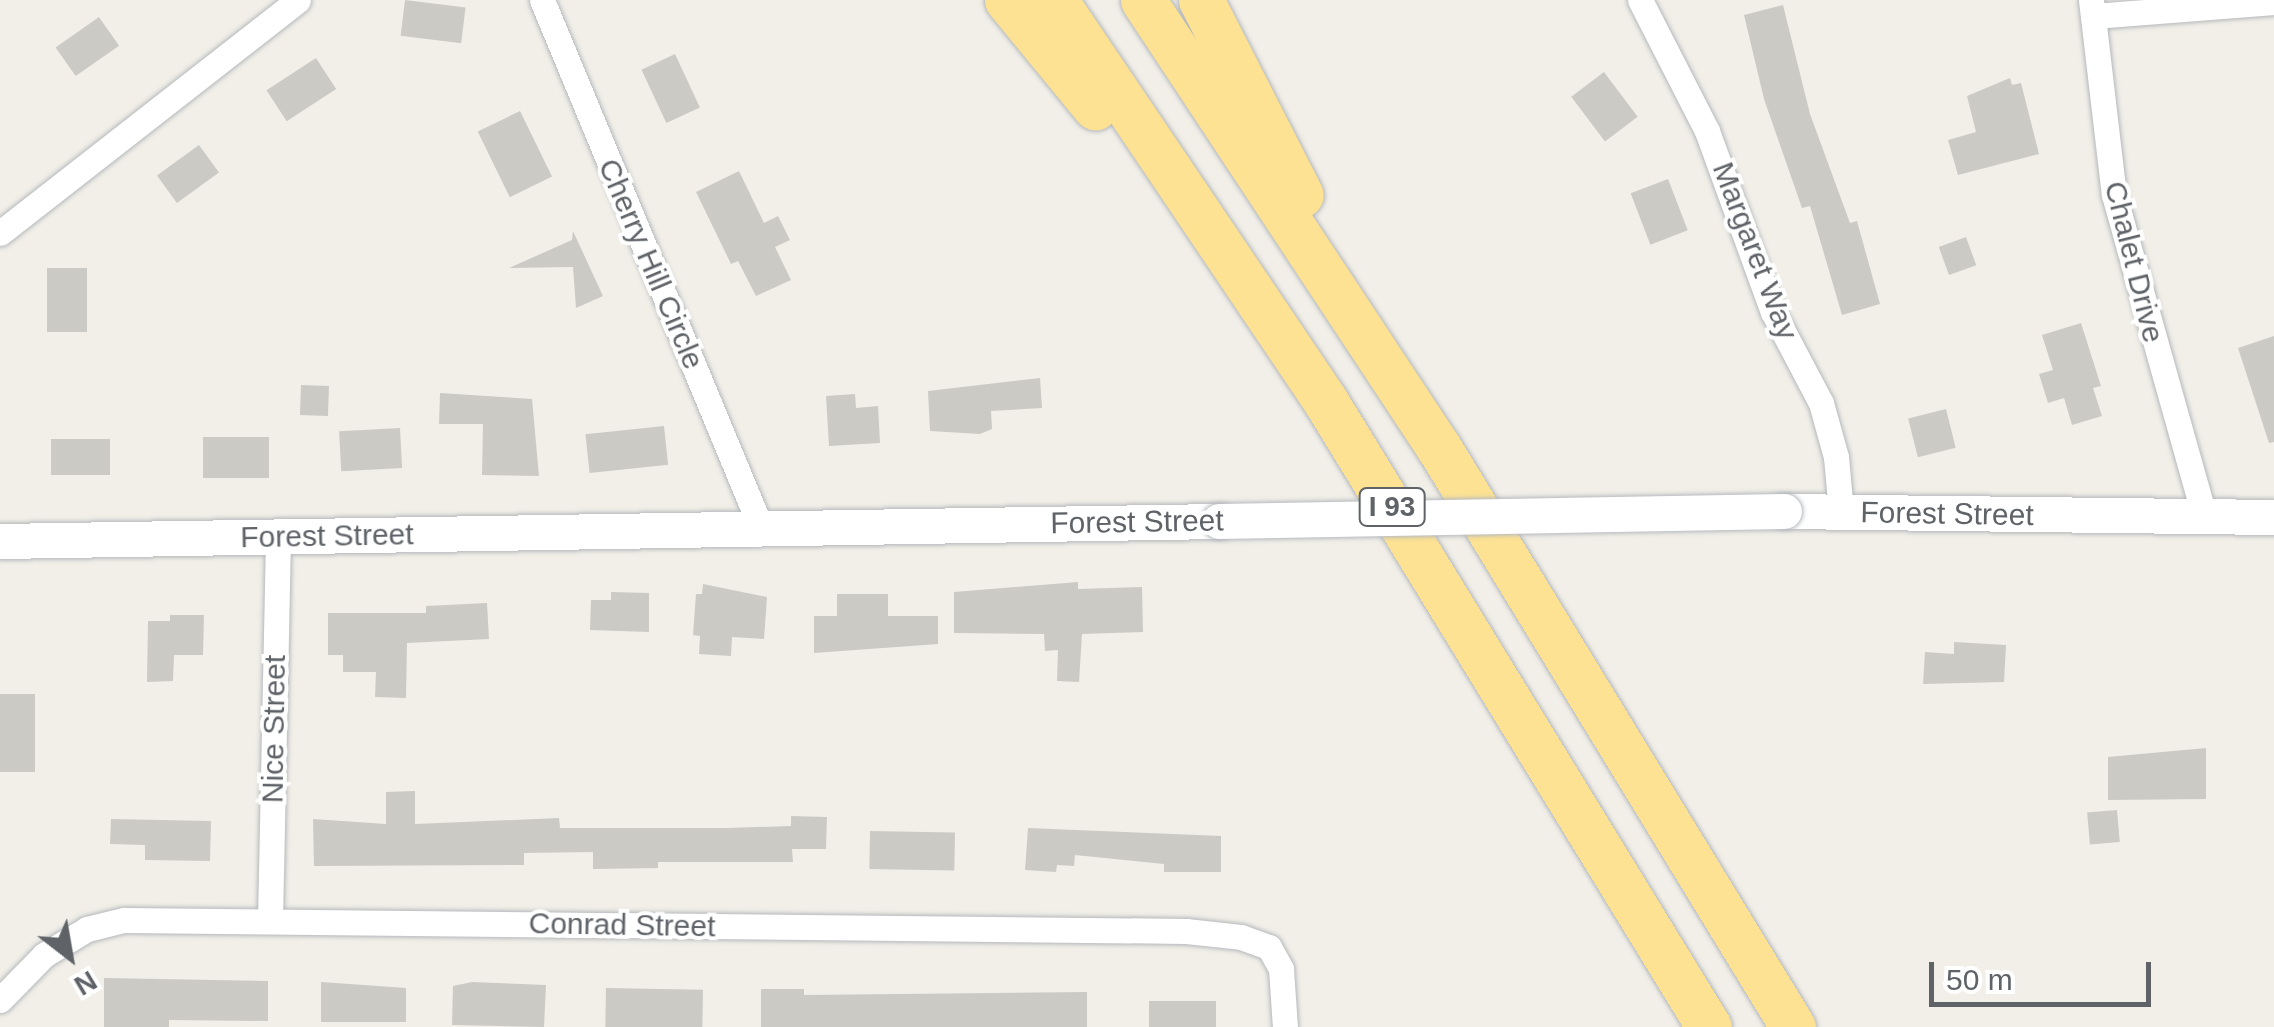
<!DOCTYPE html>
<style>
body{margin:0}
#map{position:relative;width:2274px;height:1027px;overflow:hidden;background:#f1efe8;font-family:Helvetica,sans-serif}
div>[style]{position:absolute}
.building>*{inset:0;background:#cccac5;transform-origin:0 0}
.roads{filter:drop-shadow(0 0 2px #b5b8bc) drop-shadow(0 0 2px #b5b8bc)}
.street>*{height:25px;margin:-12.5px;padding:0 12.5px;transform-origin:12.5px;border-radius:12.5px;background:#fff}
.secondary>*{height:35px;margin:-17.5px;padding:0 17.5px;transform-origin:17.5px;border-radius:17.5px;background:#fff}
.highway>*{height:45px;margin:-22.5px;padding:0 22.5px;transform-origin:22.5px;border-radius:22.5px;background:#fde293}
.bridges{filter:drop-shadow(0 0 2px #b6babf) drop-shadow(0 0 2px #b6babf)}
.secondary-bridge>*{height:35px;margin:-17.5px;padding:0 17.5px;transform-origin:17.5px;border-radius:17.5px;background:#fff}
span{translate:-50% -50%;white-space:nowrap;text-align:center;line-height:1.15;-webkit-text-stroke:8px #fff;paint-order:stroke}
.shield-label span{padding:2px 8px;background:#fff;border:2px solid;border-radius:8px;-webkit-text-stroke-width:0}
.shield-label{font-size:28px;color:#5f6368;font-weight:700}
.street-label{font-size:30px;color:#5f6368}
.north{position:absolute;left:20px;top:907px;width:100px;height:100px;-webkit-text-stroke:8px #fff;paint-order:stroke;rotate:149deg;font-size:28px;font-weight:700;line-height:40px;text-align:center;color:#5f6368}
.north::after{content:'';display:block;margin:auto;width:35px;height:45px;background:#5f6368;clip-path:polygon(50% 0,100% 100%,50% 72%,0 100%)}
.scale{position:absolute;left:1929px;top:962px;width:222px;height:45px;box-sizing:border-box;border:5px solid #5f6368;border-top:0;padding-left:12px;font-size:30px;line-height:35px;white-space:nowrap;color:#5f6368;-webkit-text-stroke:8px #fff;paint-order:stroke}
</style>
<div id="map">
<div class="building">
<i style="left:405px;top:0;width:61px;height:36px;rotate:7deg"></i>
<i style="clip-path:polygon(1783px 5px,1810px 114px,1850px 223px,1857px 221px,1880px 304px,1842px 315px,1810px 206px,1802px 208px,1764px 99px,1744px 15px)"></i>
<i style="left:99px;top:17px;width:35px;height:53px;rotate:55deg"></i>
<i style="left:675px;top:54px;width:59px;height:37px;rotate:65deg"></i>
<i style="left:316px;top:58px;width:37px;height:59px;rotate:57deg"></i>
<i style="left:1604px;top:72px;width:56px;height:41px;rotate:53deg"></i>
<i style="clip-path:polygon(2010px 78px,2012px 85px,2021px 83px,2039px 154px,1958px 175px,1948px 140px,1976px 132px,1967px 96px)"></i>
<i style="left:520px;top:111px;width:73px;height:47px;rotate:64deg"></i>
<i style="left:199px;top:145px;width:34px;height:52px;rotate:54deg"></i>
<i style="clip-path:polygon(739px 171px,764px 223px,778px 216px,790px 240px,775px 247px,791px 280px,756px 296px,738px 261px,731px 264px,696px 192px)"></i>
<i style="left:1668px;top:179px;width:55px;height:40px;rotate:69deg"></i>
<i style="clip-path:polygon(573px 231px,603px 296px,576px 308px,573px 267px,509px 268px,572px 240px)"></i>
<i style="left:1966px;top:237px;width:30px;height:29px;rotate:70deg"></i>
<i style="left:47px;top:268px;width:40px;height:64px"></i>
<i style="clip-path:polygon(2081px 323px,2101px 386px,2093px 388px,2102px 416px,2072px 425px,2064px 398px,2048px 403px,2039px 374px,2053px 370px,2042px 335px)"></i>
<i style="clip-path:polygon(2274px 336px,2274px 442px,2269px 443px,2238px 348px)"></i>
<i style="clip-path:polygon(1040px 378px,1042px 408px,991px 411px,992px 429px,980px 434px,930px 431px,928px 391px)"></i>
<i style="left:301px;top:385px;width:28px;height:30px;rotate:2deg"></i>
<i style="clip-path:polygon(440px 393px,532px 399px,539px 476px,482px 475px,483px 424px,439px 424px)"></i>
<i style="clip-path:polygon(855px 394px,856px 408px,878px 406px,880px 443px,829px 446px,826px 396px)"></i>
<i style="left:1946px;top:409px;width:40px;height:39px;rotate:76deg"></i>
<i style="left:664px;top:426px;width:39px;height:79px;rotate:84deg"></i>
<i style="left:400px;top:428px;width:40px;height:61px;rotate:87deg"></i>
<i style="left:203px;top:437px;width:66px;height:41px"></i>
<i style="left:110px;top:439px;width:36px;height:59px;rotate:90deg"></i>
<i style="clip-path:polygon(1078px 582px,1078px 589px,1142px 587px,1143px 632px,1082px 634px,1079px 682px,1057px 681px,1058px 650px,1045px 651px,1044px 634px,954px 633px,954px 592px)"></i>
<i style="clip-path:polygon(703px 584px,767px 597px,764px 639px,732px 637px,731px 656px,699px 654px,700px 636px,693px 635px,696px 594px,702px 594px)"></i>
<i style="clip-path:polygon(611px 592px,649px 593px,649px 632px,590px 630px,591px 600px,611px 600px)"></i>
<i style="clip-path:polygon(837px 594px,888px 594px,888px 616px,938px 616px,938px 644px,814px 653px,814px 616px,837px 616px)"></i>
<i style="clip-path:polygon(487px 603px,489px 639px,407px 643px,406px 698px,375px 697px,376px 672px,343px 672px,343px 655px,328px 655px,328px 613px,426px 613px,426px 606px)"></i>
<i style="clip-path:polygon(170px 615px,204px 615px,203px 655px,174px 655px,173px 681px,147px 682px,148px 621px,170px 621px)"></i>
<i style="clip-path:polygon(1954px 642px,2006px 645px,2004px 682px,1923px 684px,1925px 652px,1954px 654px)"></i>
<i style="left:0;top:694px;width:35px;height:78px"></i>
<i style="clip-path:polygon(2206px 748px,2206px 799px,2108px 800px,2108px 757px)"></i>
<i style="clip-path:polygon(415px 791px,415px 824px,559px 818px,560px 828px,727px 828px,791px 826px,791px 816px,827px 817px,826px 849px,792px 849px,793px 862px,658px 862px,658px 868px,593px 869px,593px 852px,524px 853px,524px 865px,314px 866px,313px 819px,386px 824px,386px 792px)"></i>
<i style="left:2117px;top:810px;width:32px;height:30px;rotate:85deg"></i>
<i style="clip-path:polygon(111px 819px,211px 821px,210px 861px,145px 860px,145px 845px,110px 844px)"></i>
<i style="clip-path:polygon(1028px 828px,1221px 836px,1221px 872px,1164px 872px,1164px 864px,1075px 855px,1074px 866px,1057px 865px,1056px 872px,1025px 870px)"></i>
<i style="left:870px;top:831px;width:85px;height:38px;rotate:1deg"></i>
<i style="clip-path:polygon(104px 978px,268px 981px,268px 1021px,169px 1020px,169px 1027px,104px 1027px)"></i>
<i style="clip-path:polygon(321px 982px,406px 988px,406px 1022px,321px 1022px)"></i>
<i style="clip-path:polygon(472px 982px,546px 985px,544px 1027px,452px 1025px,453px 986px)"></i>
<i style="left:606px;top:988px;width:97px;height:39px;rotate:1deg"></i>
<i style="clip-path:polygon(761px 989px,804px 989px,804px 995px,1087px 992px,1087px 1027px,761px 1027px)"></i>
<i style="left:1149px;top:1001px;width:67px;height:26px"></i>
</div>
<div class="roads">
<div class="street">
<i style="left:542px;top:0;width:572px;rotate:67.47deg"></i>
<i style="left:1640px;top:0;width:147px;rotate:62.9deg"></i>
<i style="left:1707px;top:131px;width:193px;rotate:70deg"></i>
<i style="left:1773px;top:312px;width:103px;rotate:62.2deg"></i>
<i style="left:1821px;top:403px;width:56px;rotate:74.5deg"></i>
<i style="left:1836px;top:457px;width:55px;rotate:84.8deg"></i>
<i style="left:2091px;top:0;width:196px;rotate:83.3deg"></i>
<i style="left:2114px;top:195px;width:336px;rotate:74.3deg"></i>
<i style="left:2093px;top:16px;width:182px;rotate:-4.4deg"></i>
<i style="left:0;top:233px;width:378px;rotate:-38deg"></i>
<i style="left:270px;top:921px;width:384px;rotate:-88.8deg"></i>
<i style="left:0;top:1000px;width:63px;rotate:-45.6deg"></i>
<i style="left:44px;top:955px;width:50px;rotate:-31.2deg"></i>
<i style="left:87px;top:929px;width:38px;rotate:-14deg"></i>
<i style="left:124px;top:920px;width:1062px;rotate:0.59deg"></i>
<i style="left:1186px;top:931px;width:55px;rotate:6.2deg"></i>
<i style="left:1241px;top:937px;width:30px;rotate:20deg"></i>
<i style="left:1269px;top:947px;width:25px;rotate:61deg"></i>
<i style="left:1281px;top:969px;width:58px;rotate:86.1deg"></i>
</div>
<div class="secondary">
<i style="left:1784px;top:511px;width:490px;rotate:0.7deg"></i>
<i style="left:0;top:541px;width:1219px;rotate:-0.94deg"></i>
</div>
<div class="highway">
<i style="left:1007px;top:0;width:139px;rotate:50.6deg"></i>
<i style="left:1055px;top:0;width:485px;rotate:56deg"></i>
<i style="left:1326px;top:402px;width:733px;rotate:58.5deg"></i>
<i style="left:1143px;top:0;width:537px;rotate:56.55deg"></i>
<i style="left:1439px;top:448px;width:679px;rotate:58.56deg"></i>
<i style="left:1201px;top:0;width:219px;rotate:62.9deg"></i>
</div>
</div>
<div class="bridges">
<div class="secondary-bridge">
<i style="left:1219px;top:521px;width:565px;rotate:-1.01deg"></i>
</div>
</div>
<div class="shield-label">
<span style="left:1392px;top:507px">I 93</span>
</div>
<div class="street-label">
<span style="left:1755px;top:251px;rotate:69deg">Margaret Way</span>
<span style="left:2134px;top:262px;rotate:76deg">Chalet Drive</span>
<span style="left:651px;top:264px;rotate:67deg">Cherry Hill Circle</span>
<span style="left:1947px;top:514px;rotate:1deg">Forest Street</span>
<span style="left:1137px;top:522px;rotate:-1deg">Forest Street</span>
<span style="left:327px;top:536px;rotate:-1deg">Forest Street</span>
<span style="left:274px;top:729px;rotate:-89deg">Nice Street</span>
<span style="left:622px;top:925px;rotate:1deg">Conrad Street</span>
</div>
<div class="north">N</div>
<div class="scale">50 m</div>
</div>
